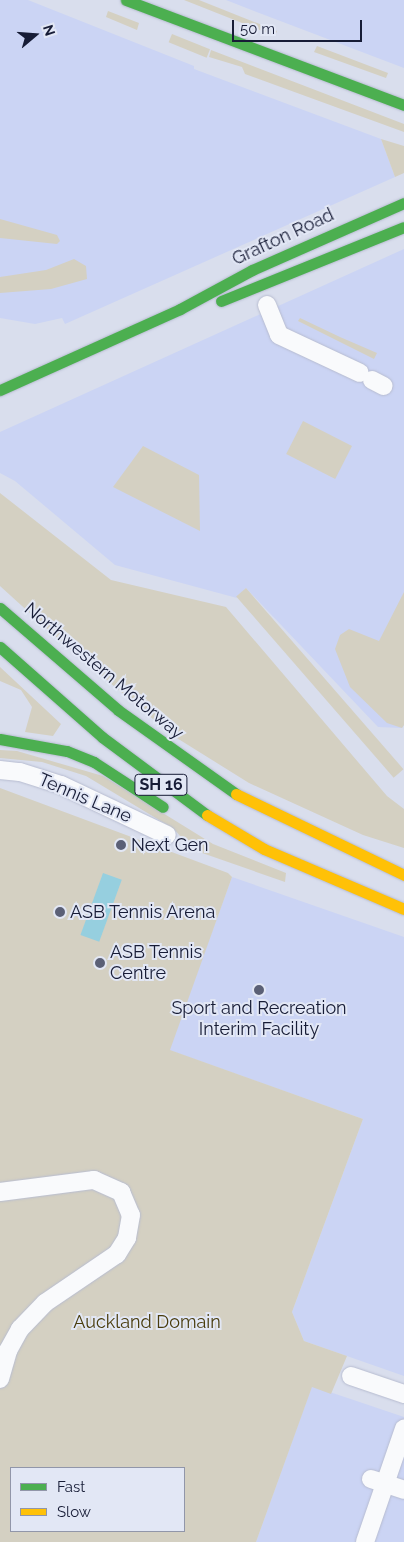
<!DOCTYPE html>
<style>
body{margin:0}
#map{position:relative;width:404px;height:1542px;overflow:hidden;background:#d9deed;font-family:Raleway,sans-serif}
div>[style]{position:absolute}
.built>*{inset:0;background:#cbd4f4}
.green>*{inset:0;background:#d4d0c2;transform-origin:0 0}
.water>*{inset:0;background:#96cfdf;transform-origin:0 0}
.roads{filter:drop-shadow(0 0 1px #b7bcd0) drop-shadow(0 0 1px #b7bcd0)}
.street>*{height:18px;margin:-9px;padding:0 9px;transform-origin:9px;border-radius:9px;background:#f9fafc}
.fast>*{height:11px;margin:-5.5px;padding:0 5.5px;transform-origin:5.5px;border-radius:5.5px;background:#4caf50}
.slow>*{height:11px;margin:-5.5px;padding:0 5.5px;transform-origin:5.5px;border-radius:5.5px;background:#ffc107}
.dots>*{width:14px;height:14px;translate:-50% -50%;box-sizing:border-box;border:2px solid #e2e7f5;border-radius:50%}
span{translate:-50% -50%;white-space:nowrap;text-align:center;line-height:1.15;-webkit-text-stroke:4px #e2e7f5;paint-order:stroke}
.shield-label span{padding:1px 4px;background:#e2e7f5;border:1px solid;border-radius:4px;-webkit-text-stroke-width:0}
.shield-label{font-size:16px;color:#171c36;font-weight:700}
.street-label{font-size:18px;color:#171c36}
.poi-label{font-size:18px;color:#171c36}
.left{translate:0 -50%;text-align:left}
.park-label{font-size:18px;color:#493c0c}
.legend{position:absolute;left:10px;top:1467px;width:175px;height:65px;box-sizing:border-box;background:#e2e7f5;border:1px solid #9196a9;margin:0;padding:6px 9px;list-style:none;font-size:15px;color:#171c36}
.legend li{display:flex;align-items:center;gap:10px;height:25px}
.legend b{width:25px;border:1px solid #9196a9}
.north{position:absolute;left:10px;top:10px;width:50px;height:50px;-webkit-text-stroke:4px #e2e7f5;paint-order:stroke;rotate:72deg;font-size:14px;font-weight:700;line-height:20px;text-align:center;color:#171c36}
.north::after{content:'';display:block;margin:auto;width:18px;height:22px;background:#171c36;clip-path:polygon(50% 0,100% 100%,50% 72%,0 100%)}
.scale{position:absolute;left:232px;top:20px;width:130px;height:22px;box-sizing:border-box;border:2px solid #171c36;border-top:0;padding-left:6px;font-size:15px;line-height:18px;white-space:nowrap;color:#171c36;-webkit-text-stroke:4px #e2e7f5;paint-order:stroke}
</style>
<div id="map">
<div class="built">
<i style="clip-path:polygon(0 0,28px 0,194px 66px,194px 69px,381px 139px,395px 177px,65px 324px,62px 318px,35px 324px,0 318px)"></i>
<i style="clip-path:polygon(226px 0,404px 0,404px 68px,249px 9px)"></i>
<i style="clip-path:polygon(404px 249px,404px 725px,402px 728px,378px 727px,246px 588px,237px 598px,115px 565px,15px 481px,0 473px,0 432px)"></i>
<i style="clip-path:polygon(232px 877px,404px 937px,404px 1376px,304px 1341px,292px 1312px,363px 1119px,169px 1050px)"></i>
<i style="clip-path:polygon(312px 1386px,404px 1417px,404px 1542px,256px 1542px)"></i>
</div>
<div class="green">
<i style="clip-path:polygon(184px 0,199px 0,277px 31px,275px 36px)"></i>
<i style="clip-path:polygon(108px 11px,139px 23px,137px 30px,106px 17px)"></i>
<i style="left:172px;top:34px;width:41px;height:9px;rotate:22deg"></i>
<i style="clip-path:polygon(317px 46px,388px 73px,386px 78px,314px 52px)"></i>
<i style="clip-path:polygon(211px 50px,404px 124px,404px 132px,245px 74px,242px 67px,209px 57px)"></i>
<i style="clip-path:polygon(381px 139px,404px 146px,404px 173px,395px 177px)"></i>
<i style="clip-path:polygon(0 219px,57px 235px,60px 241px,57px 244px,0 238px)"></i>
<i style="clip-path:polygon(74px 259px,86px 266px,87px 279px,51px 289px,0 293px,0 277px,46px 270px)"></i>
<i style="clip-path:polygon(300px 318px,340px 337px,377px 353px,374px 359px,298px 321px)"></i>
<i style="left:303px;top:421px;width:55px;height:37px;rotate:27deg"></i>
<i style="clip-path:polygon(143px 446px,199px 475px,200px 531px,113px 487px)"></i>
<i style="clip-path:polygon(0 493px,111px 580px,226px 607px,387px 796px,404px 809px,404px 848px,363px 835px,249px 783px,172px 735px,65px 645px,0 586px)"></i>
<i style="left:246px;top:588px;width:240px;height:13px;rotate:49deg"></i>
<i style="clip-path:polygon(404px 592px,404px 725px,402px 728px,387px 723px,350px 687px,335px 649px,340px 635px,349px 629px,379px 641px)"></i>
<i style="clip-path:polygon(0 667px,61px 724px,53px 736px,25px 732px,32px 707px,21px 690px,0 681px)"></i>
<i style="clip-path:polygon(0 750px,17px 751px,103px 776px,213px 844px,286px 873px,285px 882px,185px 847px,186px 843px,174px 829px,86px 776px,42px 762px,0 758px)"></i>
<i style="clip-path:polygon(evenodd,0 788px,228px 873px,232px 877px,170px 1050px,363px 1119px,292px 1312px,304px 1341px,347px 1356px,331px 1394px,312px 1387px,256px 1542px,0 1542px,0 788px,11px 1468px,184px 1468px,184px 1531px,11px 1531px,11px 1468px)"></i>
</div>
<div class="water">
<i style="left:103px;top:873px;width:20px;height:66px;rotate:20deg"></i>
</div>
<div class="roads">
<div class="street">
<i style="left:267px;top:305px;width:32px;rotate:68deg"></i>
<i style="left:279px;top:335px;width:89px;rotate:25.1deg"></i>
<i style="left:372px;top:380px;width:13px;rotate:27deg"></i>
<i style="left:0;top:770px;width:20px;rotate:6deg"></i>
<i style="left:20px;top:772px;width:43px;rotate:17.6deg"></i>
<i style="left:61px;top:785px;width:117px;rotate:25.3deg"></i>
<i style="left:0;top:1192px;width:95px;rotate:-7.3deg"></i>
<i style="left:94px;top:1180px;width:30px;rotate:24deg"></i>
<i style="left:121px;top:1192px;width:25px;rotate:67deg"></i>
<i style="left:131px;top:1215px;width:23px;rotate:100deg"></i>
<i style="left:127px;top:1238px;width:19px;rotate:122deg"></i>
<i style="left:117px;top:1254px;width:87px;rotate:145.8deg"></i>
<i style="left:45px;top:1303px;width:36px;rotate:134deg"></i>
<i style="left:20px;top:1329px;width:25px;rotate:119deg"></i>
<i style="left:8px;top:1351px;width:29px;rotate:106deg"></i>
<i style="left:351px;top:1376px;width:56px;rotate:18.8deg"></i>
<i style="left:371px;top:1479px;width:35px;rotate:18deg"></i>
<i style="left:365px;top:1542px;width:120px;rotate:-71deg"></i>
</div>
<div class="fast">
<i style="left:126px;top:0;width:297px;rotate:20.7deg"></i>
<i style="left:221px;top:301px;width:197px;rotate:-22deg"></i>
<i style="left:0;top:390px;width:197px;rotate:-24.2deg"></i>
<i style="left:180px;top:309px;width:82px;rotate:-28.4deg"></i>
<i style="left:252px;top:270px;width:166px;rotate:-23.8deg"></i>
<i style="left:0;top:608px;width:156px;rotate:40.8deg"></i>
<i style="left:118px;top:710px;width:145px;rotate:35.4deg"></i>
<i style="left:0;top:647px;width:136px;rotate:41.4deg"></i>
<i style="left:102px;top:737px;width:131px;rotate:36.6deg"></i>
<i style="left:0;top:739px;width:68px;rotate:10.2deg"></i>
<i style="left:67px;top:751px;width:29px;rotate:22deg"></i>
<i style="left:94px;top:762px;width:82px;rotate:33.1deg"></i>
</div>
<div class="slow">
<i style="left:236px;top:794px;width:187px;rotate:25.7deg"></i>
<i style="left:207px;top:815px;width:66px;rotate:30.8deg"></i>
<i style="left:264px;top:849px;width:152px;rotate:23.2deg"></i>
</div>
</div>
<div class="dots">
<i style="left:121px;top:845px;background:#5b6076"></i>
<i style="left:60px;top:912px;background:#5b6076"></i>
<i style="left:100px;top:963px;background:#5b6076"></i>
<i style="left:259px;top:990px;background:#5b6076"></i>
</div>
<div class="shield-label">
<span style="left:161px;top:785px">SH 16</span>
</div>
<div class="street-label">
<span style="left:283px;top:237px;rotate:-25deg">Grafton Road</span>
<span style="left:104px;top:671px;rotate:40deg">Northwestern Motorway</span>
<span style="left:85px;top:798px;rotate:23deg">Tennis Lane</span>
</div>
<div class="poi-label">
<span class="left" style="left:131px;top:845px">Next Gen</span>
<span class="left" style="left:70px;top:912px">ASB Tennis Arena</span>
<span class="left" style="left:110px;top:963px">ASB Tennis<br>Centre</span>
<span style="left:259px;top:1019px">Sport and Recreation<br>Interim Facility</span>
</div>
<div class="park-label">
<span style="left:147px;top:1322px">Auckland Domain</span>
</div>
<ul class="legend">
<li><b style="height:6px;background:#4caf50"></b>Fast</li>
<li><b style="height:6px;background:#ffc107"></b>Slow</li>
</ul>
<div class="north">N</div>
<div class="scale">50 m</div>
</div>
